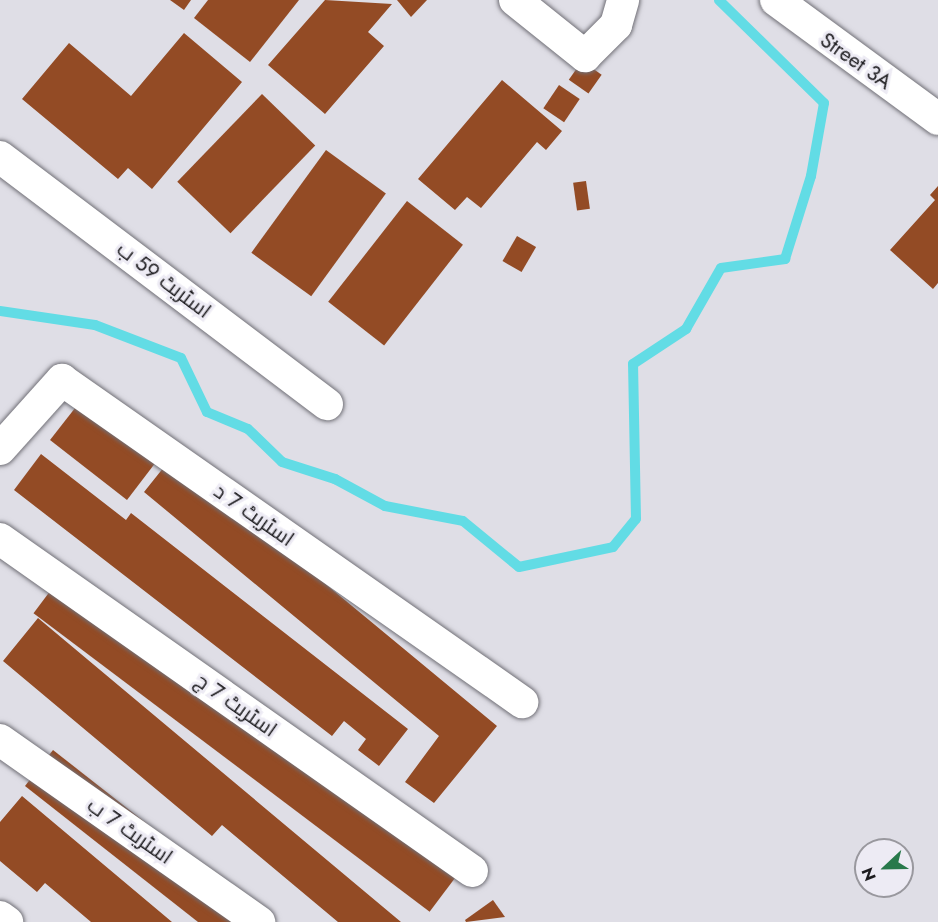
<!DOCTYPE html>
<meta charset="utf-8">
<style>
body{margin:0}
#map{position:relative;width:938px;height:922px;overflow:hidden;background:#dfdee6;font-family:Jost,Cairo,sans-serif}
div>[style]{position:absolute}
.stream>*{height:10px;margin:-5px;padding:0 5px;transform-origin:5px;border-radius:5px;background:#62dce5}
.building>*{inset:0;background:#934b25;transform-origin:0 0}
.roads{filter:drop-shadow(0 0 2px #717077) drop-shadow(0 0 2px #717077)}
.street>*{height:32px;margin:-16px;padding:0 16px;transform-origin:16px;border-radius:16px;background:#fff}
span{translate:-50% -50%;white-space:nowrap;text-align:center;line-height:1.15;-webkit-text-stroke:6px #edebf4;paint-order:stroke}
.street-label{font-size:21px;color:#1c1b1e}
.north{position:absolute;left:854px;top:838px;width:60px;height:60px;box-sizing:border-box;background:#edebf4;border:2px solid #99989e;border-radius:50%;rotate:248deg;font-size:16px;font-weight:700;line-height:24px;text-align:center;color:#1c1b1e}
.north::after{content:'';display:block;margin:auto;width:21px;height:27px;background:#28794b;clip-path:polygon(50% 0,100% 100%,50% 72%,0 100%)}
</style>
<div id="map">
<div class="stream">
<i style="left:0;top:311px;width:96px;rotate:8.4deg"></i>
<i style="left:95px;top:325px;width:92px;rotate:21deg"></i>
<i style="left:181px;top:358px;width:60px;rotate:64.3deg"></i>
<i style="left:207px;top:412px;width:44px;rotate:22.5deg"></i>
<i style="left:248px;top:429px;width:47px;rotate:44.1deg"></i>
<i style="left:282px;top:462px;width:56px;rotate:17.8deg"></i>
<i style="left:335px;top:479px;width:57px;rotate:28.4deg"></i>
<i style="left:385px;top:506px;width:79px;rotate:10.9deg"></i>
<i style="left:463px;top:521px;width:72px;rotate:39.4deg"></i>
<i style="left:519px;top:567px;width:96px;rotate:-12deg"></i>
<i style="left:613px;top:547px;width:36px;rotate:-51deg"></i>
<i style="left:636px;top:519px;width:155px;rotate:-91.1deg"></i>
<i style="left:633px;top:364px;width:64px;rotate:-33.4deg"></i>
<i style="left:686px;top:329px;width:70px;rotate:-60.2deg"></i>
<i style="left:721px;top:268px;width:65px;rotate:-8deg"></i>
<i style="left:785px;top:259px;width:87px;rotate:-72.6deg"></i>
<i style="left:811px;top:176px;width:74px;rotate:-79.9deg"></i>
<i style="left:824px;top:103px;width:147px;rotate:-135.6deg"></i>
</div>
<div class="building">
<i style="clip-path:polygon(170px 0,191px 0,184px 10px)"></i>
<i style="clip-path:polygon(208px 0,299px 0,250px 62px,194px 18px)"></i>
<i style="clip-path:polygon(325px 0,392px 4px,368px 32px,384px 46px,325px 114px,268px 65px)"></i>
<i style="clip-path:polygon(397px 0,427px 0,411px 17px)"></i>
<i style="clip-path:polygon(184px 33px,242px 82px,152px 189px,128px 168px,118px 179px,22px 99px,69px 43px,131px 96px)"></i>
<i style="left:582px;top:61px;width:24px;height:23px;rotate:35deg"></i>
<i style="clip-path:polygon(502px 80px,562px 131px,546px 150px,537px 142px,481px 208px,467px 197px,455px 210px,418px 179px)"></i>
<i style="left:559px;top:85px;width:25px;height:28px;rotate:34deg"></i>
<i style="left:262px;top:94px;width:74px;height:122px;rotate:44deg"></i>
<i style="left:326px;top:150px;width:74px;height:127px;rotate:36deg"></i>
<i style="left:586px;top:181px;width:28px;height:13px;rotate:82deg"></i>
<i style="clip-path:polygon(938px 186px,938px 283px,933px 289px,890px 250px,935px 200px,930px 195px)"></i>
<i style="left:407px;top:201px;width:71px;height:128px;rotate:38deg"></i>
<i style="left:517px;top:236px;width:22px;height:29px;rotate:30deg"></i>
<i style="clip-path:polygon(86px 394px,156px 462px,127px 500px,50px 440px)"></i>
<i style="clip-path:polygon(41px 454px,126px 520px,131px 513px,408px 729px,379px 766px,358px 750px,366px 739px,344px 721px,332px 736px,14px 490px)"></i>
<i style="clip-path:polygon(172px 457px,497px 726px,434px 803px,405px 782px,439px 736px,144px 492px)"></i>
<i style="left:63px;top:574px;width:496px;height:49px;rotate:37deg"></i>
<i style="clip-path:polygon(38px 618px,401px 922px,338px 922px,222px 825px,212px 836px,3px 661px)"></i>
<i style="clip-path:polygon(53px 750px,272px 922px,198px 922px,25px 786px)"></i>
<i style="clip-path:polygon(22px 796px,172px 922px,91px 922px,45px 883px,37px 892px,0 861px,0 822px)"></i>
<i style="clip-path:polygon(493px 900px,505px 917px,466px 922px,465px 920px)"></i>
</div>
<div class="roads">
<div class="street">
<i style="left:515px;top:0;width:90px;rotate:38.7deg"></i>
<i style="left:585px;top:56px;width:44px;rotate:-45deg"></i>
<i style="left:616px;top:25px;width:26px;rotate:-74deg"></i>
<i style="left:776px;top:0;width:201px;rotate:36.3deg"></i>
<i style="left:0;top:157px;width:410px;rotate:37.1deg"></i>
<i style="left:0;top:449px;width:93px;rotate:-48.1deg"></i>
<i style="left:62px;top:380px;width:562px;rotate:34.99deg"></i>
<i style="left:0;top:539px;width:577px;rotate:35.12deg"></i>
<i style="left:0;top:740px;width:317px;rotate:35.1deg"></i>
<i style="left:0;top:917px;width:9px;rotate:36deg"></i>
</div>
</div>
<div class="street-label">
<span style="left:856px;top:61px;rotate:35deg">Street 3A</span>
<span style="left:164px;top:280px;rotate:37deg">اسٹریٹ 59 ب</span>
<span style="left:254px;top:515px;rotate:35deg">اسٹریٹ 7 د</span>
<span style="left:236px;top:705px;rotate:35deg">اسٹریٹ 7 ج</span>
<span style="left:130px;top:831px;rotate:35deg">اسٹریٹ 7 ب</span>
</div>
<div class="north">N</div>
</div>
